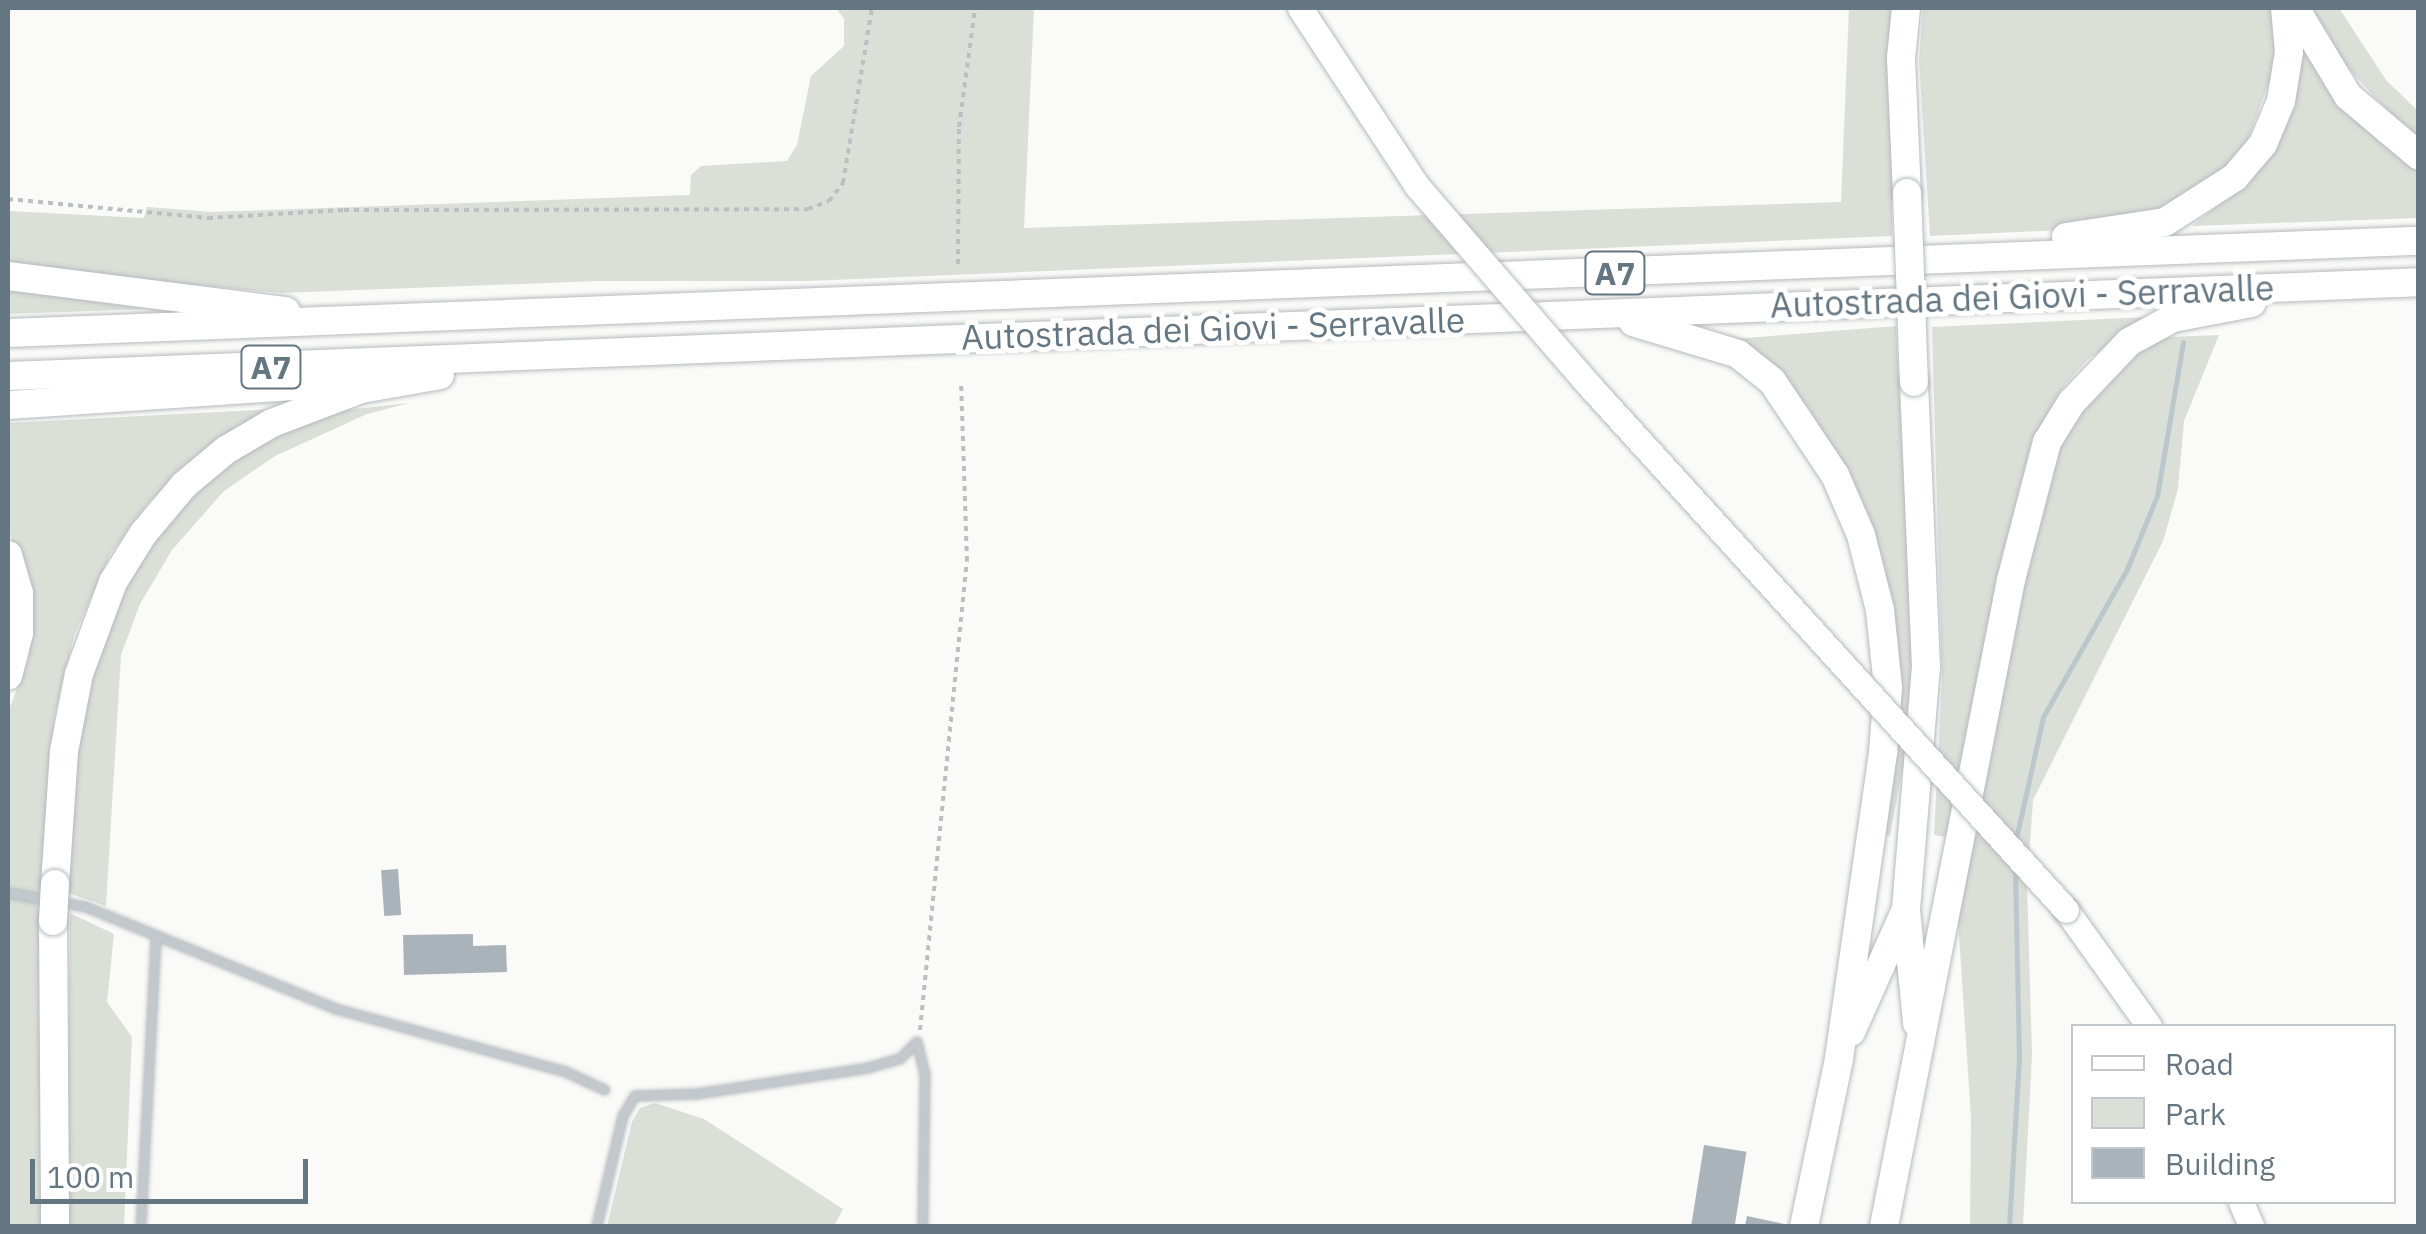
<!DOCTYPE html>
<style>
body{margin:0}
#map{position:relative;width:2426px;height:1234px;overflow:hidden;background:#fafaf8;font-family:"IBM Plex Sans",sans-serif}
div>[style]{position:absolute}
.green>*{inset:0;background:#dadfd7}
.stream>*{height:5px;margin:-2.5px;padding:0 2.5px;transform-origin:2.5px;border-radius:2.5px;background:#bbc7cb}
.building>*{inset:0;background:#aab3b9;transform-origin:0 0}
.path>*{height:4px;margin-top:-2px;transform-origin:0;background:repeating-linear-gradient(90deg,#bbbfc2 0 5px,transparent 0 10px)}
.roads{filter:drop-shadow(0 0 2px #b5babe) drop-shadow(0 0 2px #b5babe)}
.service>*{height:8px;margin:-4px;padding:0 4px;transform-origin:4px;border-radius:4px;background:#c3c8cc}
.primary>*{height:25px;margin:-12.5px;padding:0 12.5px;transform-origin:12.5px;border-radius:12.5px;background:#fff}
.motorway>*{height:28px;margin:-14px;padding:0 14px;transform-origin:14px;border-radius:14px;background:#fff}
.bridges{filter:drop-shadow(0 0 2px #b5babe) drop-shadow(0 0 2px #b5babe)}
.primary-bridge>*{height:25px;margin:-12.5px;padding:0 12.5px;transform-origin:12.5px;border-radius:12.5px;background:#fff}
.motorway-bridge>*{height:28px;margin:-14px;padding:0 14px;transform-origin:14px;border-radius:14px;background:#fff}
span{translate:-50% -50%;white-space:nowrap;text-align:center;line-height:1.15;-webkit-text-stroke:10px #fff;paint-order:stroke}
.shield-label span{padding:2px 8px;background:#fff;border:2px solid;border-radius:8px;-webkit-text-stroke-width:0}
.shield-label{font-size:32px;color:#657683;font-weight:700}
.street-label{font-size:35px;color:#657683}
.frame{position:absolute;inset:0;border:10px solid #657683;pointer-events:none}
.legend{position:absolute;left:2071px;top:1024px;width:325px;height:180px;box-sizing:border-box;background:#fff;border:2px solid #c1c8cd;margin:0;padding:12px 18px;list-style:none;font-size:30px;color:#657683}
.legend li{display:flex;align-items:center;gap:20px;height:50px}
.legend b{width:50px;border:2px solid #c1c8cd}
.scale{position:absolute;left:30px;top:1159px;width:278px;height:45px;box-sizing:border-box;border:5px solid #657683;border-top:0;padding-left:12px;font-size:30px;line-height:35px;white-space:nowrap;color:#657683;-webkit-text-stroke:8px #fff;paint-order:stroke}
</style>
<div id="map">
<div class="green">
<i style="clip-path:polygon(836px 8px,1034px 8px,1024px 228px,1841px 202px,1849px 8px,1892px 8px,1892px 236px,808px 281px,597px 281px,281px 293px,8px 268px,8px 211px,144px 218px,147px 207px,212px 212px,690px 195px,691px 175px,701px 166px,787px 161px,797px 145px,811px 76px,844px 46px,844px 19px)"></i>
<i style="clip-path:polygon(1923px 8px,2272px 8px,2275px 66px,2243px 153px,2202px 190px,2161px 214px,2109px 228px,1930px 236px,1919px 60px)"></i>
<i style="clip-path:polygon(2312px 8px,2339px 8px,2386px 80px,2418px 111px,2418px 144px,2337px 56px)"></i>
<i style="clip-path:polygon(2298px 42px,2349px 114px,2418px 172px,2418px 218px,2192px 226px,2251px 179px,2271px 152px)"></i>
<i style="clip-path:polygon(8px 290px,19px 291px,147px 309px,8px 314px)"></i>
<i style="clip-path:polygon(2148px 317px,2087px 360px,2061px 390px,2038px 435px,2016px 503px,1947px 837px,1934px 835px,1942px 680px,1932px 327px)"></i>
<i style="clip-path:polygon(1896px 326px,1913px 664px,1912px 718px,1890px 836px,1876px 832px,1892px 748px,1841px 466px,1809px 409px,1778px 372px,1734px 339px)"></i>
<i style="clip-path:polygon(2219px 335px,2184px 421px,2178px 489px,2163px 541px,2033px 800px,2027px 885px,2032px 1055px,2023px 1226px,1970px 1226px,1971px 1118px,1957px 904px,2050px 458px,2071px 418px,2128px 356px,2169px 337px)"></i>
<i style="clip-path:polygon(409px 403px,367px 414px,275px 456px,224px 491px,172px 550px,140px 604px,121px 655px,106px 906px,68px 893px,82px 694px,137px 559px,173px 513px,229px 463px,287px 429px,336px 411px)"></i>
<i style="clip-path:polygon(273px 409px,200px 454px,150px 501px,110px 555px,74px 636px,55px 714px,43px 860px,42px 1226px,8px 1226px,8px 712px,28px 661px,32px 620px,28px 579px,8px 530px,8px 423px)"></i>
<i style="clip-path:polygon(70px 913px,114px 934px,107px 1002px,132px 1037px,124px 1226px,66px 1226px)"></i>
<i style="clip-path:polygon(655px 1103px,704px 1119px,843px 1209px,834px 1226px,607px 1226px,632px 1122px,640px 1108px)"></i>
</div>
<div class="stream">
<i style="left:2016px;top:839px;width:125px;rotate:-77.5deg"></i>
<i style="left:2043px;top:717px;width:170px;rotate:-60.4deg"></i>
<i style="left:2127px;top:569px;width:79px;rotate:-67.7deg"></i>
<i style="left:2157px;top:496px;width:156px;rotate:-80.4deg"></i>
<i style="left:2009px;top:1226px;width:167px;rotate:-86.6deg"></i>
<i style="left:2019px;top:1059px;width:189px;rotate:-91.2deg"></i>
</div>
<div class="building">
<i style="left:398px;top:869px;width:46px;height:17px;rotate:86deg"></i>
<i style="clip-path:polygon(473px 934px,473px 946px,506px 945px,507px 972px,404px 975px,403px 935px)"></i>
<i style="left:1704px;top:1145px;width:43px;height:82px;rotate:9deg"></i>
<i style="clip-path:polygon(1747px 1216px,1789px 1225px,1789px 1226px,1745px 1226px)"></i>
</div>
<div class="path">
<i style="left:8px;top:199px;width:201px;rotate:5.4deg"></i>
<i style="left:208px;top:218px;width:136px;rotate:-3.4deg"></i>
<i style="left:344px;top:210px;width:464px;rotate:-0.1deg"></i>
<i style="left:808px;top:209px;width:22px;rotate:-21deg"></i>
<i style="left:829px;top:201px;width:23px;rotate:-52deg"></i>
<i style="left:843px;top:183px;width:177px;rotate:-80.6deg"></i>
<i style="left:958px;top:264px;width:137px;rotate:-89.6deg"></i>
<i style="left:959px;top:127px;width:120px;rotate:-82.3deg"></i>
<i style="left:920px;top:1030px;width:471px;rotate:-84.3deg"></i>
<i style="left:967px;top:561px;width:179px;rotate:-91.9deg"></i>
</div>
<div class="roads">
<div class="service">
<i style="left:8px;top:893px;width:79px;rotate:10.2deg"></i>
<i style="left:86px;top:907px;width:270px;rotate:22.2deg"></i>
<i style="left:336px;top:1009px;width:238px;rotate:15.3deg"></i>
<i style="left:566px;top:1072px;width:43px;rotate:24.8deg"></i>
<i style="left:917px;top:1042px;width:34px;rotate:76deg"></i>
<i style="left:925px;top:1075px;width:151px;rotate:90.8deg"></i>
<i style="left:141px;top:1226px;width:290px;rotate:-87deg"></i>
<i style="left:597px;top:1226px;width:113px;rotate:-76.7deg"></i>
<i style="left:623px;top:1116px;width:23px;rotate:-59deg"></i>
<i style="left:635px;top:1096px;width:62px;rotate:-1.8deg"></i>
<i style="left:697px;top:1094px;width:173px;rotate:-8.6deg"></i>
<i style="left:868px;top:1068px;width:33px;rotate:-16deg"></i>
<i style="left:900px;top:1059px;width:24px;rotate:-45deg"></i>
</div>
<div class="primary">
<i style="left:2066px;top:910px;width:143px;rotate:54.4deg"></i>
<i style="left:2241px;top:1202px;width:26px;rotate:67deg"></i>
</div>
<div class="motorway">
<i style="left:1906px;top:8px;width:50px;rotate:95.7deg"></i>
<i style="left:1901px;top:58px;width:135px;rotate:87.5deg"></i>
<i style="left:2295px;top:8px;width:103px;rotate:58.9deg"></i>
<i style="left:2348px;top:96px;width:92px;rotate:40.1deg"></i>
<i style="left:2066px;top:237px;width:100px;rotate:-8.6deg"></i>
<i style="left:2165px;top:222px;width:83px;rotate:-32.7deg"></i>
<i style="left:2235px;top:177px;width:43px;rotate:-49.7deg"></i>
<i style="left:2263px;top:144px;width:47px;rotate:-67.3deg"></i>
<i style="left:2281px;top:101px;width:50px;rotate:-80.7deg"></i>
<i style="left:2289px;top:52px;width:44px;rotate:-95.2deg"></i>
<i style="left:8px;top:276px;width:280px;rotate:7.2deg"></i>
<i style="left:1633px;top:322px;width:110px;rotate:16.9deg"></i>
<i style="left:1738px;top:354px;width:43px;rotate:38.5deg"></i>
<i style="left:1772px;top:381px;width:113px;rotate:56.2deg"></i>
<i style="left:1835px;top:475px;width:65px;rotate:66.6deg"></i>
<i style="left:1861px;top:535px;width:77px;rotate:75.8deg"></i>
<i style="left:1880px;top:610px;width:77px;rotate:84.1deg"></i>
<i style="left:1888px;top:687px;width:66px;rotate:94.3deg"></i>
<i style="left:1883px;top:753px;width:309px;rotate:98.2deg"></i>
<i style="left:1839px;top:1059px;width:171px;rotate:101.8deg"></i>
<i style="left:8px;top:333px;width:2412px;rotate:-2.19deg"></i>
<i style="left:8px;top:376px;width:2412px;rotate:-2.23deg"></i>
<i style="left:1914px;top:382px;width:284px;rotate:87.6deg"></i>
<i style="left:1926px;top:666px;width:245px;rotate:94.7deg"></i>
<i style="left:1906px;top:910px;width:114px;rotate:84.4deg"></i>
<i style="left:8px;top:405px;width:335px;rotate:-3.8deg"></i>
<i style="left:8px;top:555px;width:40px;rotate:74deg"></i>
<i style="left:19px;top:593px;width:40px;rotate:90deg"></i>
<i style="left:19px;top:633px;width:44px;rotate:104.3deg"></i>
<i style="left:55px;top:884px;width:133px;rotate:-86.1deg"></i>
<i style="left:64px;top:751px;width:78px;rotate:-79deg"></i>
<i style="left:79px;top:674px;width:98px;rotate:-69.7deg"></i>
<i style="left:113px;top:582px;width:57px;rotate:-58deg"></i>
<i style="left:143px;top:534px;width:64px;rotate:-50.1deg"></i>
<i style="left:184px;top:485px;width:55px;rotate:-39.8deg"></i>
<i style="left:226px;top:450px;width:53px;rotate:-30.4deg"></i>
<i style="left:272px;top:423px;width:95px;rotate:-20.9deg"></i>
<i style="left:361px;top:389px;width:80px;rotate:-10deg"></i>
<i style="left:53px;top:921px;width:305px;rotate:89.6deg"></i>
<i style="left:1851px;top:1032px;width:133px;rotate:-65.9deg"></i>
<i style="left:1884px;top:1226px;width:658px;rotate:-78.88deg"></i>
<i style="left:2011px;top:580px;width:143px;rotate:-75.4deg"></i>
<i style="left:2047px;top:442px;width:46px;rotate:-58.4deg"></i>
<i style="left:2071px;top:403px;width:84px;rotate:-46.4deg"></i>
<i style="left:2129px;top:342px;width:50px;rotate:-28.6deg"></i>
<i style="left:2173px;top:318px;width:80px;rotate:-10.8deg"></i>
</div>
</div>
<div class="bridges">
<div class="primary-bridge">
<i style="left:1300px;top:8px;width:213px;rotate:56.7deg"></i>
<i style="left:1417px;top:186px;width:260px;rotate:49.2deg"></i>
<i style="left:1587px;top:383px;width:712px;rotate:47.73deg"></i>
</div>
<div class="motorway-bridge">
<i style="left:1907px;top:193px;width:189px;rotate:87.9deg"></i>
<i style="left:53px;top:921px;width:37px;rotate:-87deg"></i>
</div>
</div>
<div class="shield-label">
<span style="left:1615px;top:273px">A7</span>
<span style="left:271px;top:367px">A7</span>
</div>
<div class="street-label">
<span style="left:2022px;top:296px;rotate:-2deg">Autostrada dei Giovi - Serravalle</span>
<span style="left:1213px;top:328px;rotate:-2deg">Autostrada dei Giovi - Serravalle</span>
</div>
<div class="frame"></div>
<ul class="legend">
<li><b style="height:12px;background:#fff"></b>Road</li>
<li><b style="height:28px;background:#dadfd7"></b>Park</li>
<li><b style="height:28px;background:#aab3b9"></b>Building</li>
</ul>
<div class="scale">100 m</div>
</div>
